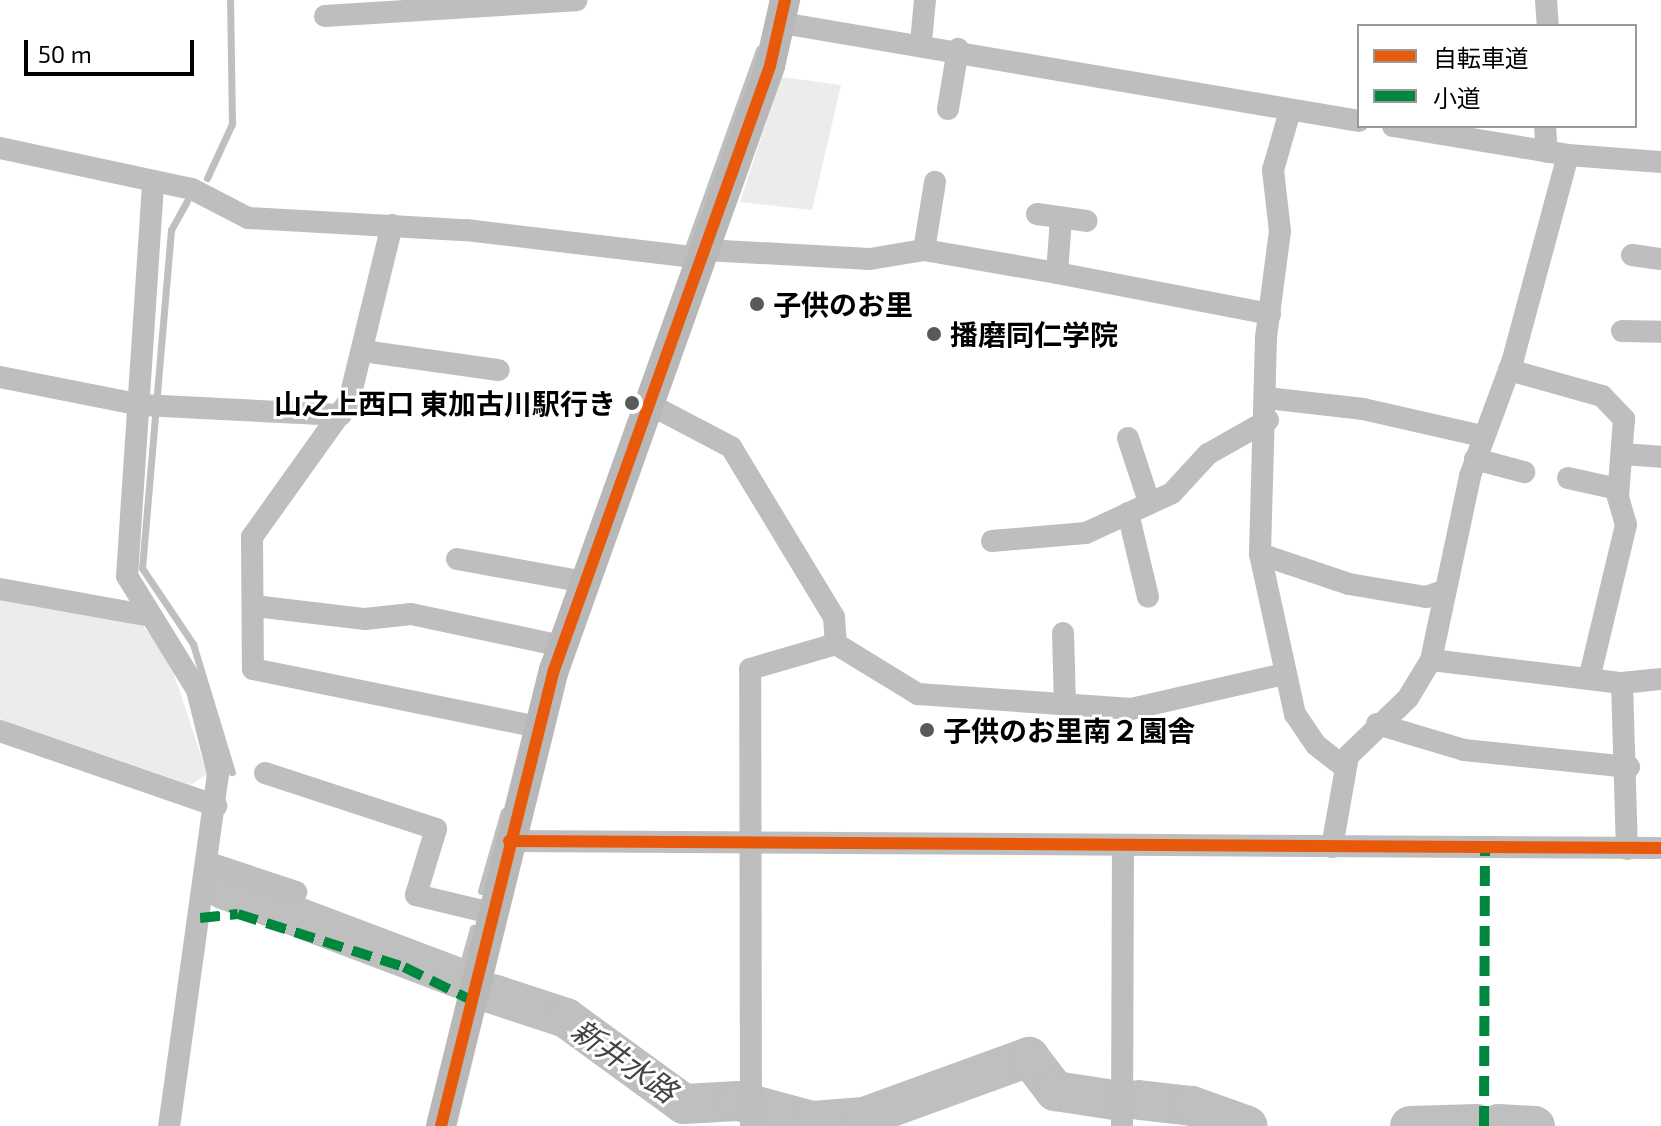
<!DOCTYPE html>
<meta charset="utf-8">
<style>
body{margin:0}
#map{position:relative;width:1661px;height:1126px;overflow:hidden;background:#fff;font-family:"Exo 2","Noto Sans JP",sans-serif}
div>[style]{position:absolute}
.green>*{inset:0;background:#ececec}
.stream>*{height:7px;margin:-3.5px;padding:0 3.5px;transform-origin:3.5px;border-radius:3.5px;background:#bfbfbf}
.river>*{height:40px;margin:-20px;padding:0 20px;transform-origin:20px;border-radius:20px;background:#bfbfbf}
.street>*{height:22px;margin:-11px;padding:0 11px;transform-origin:11px;border-radius:11px;background:#bebebe}
.secondary>*{height:30px;margin:-15px;padding:0 15px;transform-origin:15px;border-radius:15px;background:#b8b8b8}
.quiet>*{height:10px;margin-top:-5px;transform-origin:0;background:repeating-linear-gradient(90deg,#00873e 0 20px,transparent 0 30px)}
.cycleway>*{height:12px;margin:-6px;padding:0 6px;transform-origin:6px;border-radius:6px;background:#e8590c}
.dots>*{width:22px;height:22px;translate:-50% -50%;box-sizing:border-box;border:4px solid #fff;border-radius:50%}
span{translate:-50% -50%;white-space:nowrap;text-align:center;line-height:1.15;-webkit-text-stroke:6px #fff;paint-order:stroke}
.poi-label{font-size:28px;color:#000;font-weight:700}
.left{translate:0 -50%;text-align:left}
.right{translate:-100% -50%;text-align:right}
.water-label{font-size:30px;color:#444;font-style:italic}
.legend{position:absolute;left:1357px;top:24px;width:280px;height:104px;box-sizing:border-box;background:#fff;border:2px solid #999;margin:0;padding:10px 14px;list-style:none;font-size:24px;color:#000}
.legend li{display:flex;align-items:center;gap:16px;height:40px}
.legend b{width:40px;border:2px solid #999}
.scale{position:absolute;left:24px;top:40px;width:170px;height:36px;box-sizing:border-box;border:4px solid #000;border-top:0;padding-left:10px;font-size:24px;line-height:28px;white-space:nowrap;color:#000;-webkit-text-stroke:6px #fff;paint-order:stroke}
</style>
<div id="map">
<div class="green">
<i style="clip-path:polygon(781px 77px,841px 85px,812px 210px,740px 202px)"></i>
<i style="clip-path:polygon(0 596px,143px 626px,168px 656px,207px 774px,191px 785px,0 719px)"></i>
</div>
<div class="stream">
<i style="left:207px;top:178px;width:60px;rotate:-65.2deg"></i>
<i style="left:232px;top:124px;width:124px;rotate:-90.9deg"></i>
<i style="left:187px;top:201px;width:33px;rotate:119deg"></i>
<i style="left:171px;top:230px;width:339px;rotate:94.9deg"></i>
<i style="left:142px;top:568px;width:92px;rotate:56.1deg"></i>
<i style="left:193px;top:644px;width:134px;rotate:73.1deg"></i>
<i style="left:689px;top:245px;width:208px;rotate:-70.3deg"></i>
<i style="left:481px;top:891px;width:83px;rotate:-74deg"></i>
<i style="left:459px;top:978px;width:52px;rotate:-74.4deg"></i>
</div>
<div class="river">
<i style="left:223px;top:889px;width:252px;rotate:20.7deg"></i>
<i style="left:493px;top:994px;width:77px;rotate:18.2deg"></i>
<i style="left:566px;top:1018px;width:146px;rotate:36.1deg"></i>
<i style="left:684px;top:1104px;width:54px;rotate:-3.2deg"></i>
<i style="left:738px;top:1101px;width:77px;rotate:15.1deg"></i>
<i style="left:812px;top:1121px;width:52px;rotate:-4.4deg"></i>
<i style="left:864px;top:1117px;width:176px;rotate:-20deg"></i>
<i style="left:1029px;top:1057px;width:43px;rotate:52.6deg"></i>
<i style="left:1055px;top:1091px;width:60px;rotate:8.7deg"></i>
<i style="left:1139px;top:1100px;width:53px;rotate:6.5deg"></i>
<i style="left:1192px;top:1106px;width:59px;rotate:19.7deg"></i>
<i style="left:1498px;top:1124px;width:37px;rotate:3deg"></i>
<i style="left:1410px;top:1126px;width:67px;rotate:-1.7deg"></i>
</div>
<div class="street">
<i style="left:1546px;top:0;width:26px;rotate:86deg"></i>
<i style="left:325px;top:16px;width:252px;rotate:-3.6deg"></i>
<i style="left:782px;top:23px;width:585px;rotate:9.64deg"></i>
<i style="left:921px;top:42px;width:42px;rotate:-84.6deg"></i>
<i style="left:948px;top:109px;width:61px;rotate:-80.5deg"></i>
<i style="left:1290px;top:111px;width:61px;rotate:106.1deg"></i>
<i style="left:1273px;top:170px;width:61px;rotate:83.5deg"></i>
<i style="left:1280px;top:231px;width:108px;rotate:97.5deg"></i>
<i style="left:1266px;top:338px;width:216px;rotate:91.6deg"></i>
<i style="left:1260px;top:554px;width:94px;rotate:18.6deg"></i>
<i style="left:1349px;top:584px;width:78px;rotate:9.6deg"></i>
<i style="left:1426px;top:597px;width:18px;rotate:-19deg"></i>
<i style="left:1393px;top:126px;width:177px;rotate:9.4deg"></i>
<i style="left:1568px;top:155px;width:93px;rotate:4.3deg"></i>
<i style="left:1545px;top:126px;width:26px;rotate:86deg"></i>
<i style="left:0;top:148px;width:196px;rotate:12.1deg"></i>
<i style="left:192px;top:189px;width:63px;rotate:27.4deg"></i>
<i style="left:248px;top:218px;width:218px;rotate:3.2deg"></i>
<i style="left:466px;top:230px;width:238px;rotate:6.8deg"></i>
<i style="left:153px;top:185px;width:392px;rotate:93.8deg"></i>
<i style="left:127px;top:576px;width:134px;rotate:58.4deg"></i>
<i style="left:197px;top:690px;width:87px;rotate:76deg"></i>
<i style="left:218px;top:774px;width:355px;rotate:97.9deg"></i>
<i style="left:1037px;top:214px;width:50px;rotate:8deg"></i>
<i style="left:392px;top:225px;width:181px;rotate:103.7deg"></i>
<i style="left:349px;top:401px;width:167px;rotate:125.5deg"></i>
<i style="left:252px;top:537px;width:132px;rotate:89.6deg"></i>
<i style="left:253px;top:669px;width:292px;rotate:11.5deg"></i>
<i style="left:705px;top:250px;width:165px;rotate:3.1deg"></i>
<i style="left:870px;top:259px;width:55px;rotate:-9.5deg"></i>
<i style="left:924px;top:250px;width:135px;rotate:9.8deg"></i>
<i style="left:1057px;top:273px;width:55px;rotate:-85.8deg"></i>
<i style="left:924px;top:250px;width:69px;rotate:-80.8deg"></i>
<i style="left:1632px;top:255px;width:29px;rotate:8deg"></i>
<i style="left:1057px;top:273px;width:217px;rotate:10.9deg"></i>
<i style="left:1622px;top:331px;width:39px;rotate:1deg"></i>
<i style="left:363px;top:351px;width:137px;rotate:8deg"></i>
<i style="left:1509px;top:370px;width:97px;rotate:15.6deg"></i>
<i style="left:1602px;top:396px;width:32px;rotate:46deg"></i>
<i style="left:1624px;top:419px;width:78px;rotate:94.4deg"></i>
<i style="left:1618px;top:497px;width:29px;rotate:74deg"></i>
<i style="left:1626px;top:525px;width:154px;rotate:103.5deg"></i>
<i style="left:0;top:377px;width:145px;rotate:11.2deg"></i>
<i style="left:142px;top:405px;width:199px;rotate:2.9deg"></i>
<i style="left:1267px;top:398px;width:97px;rotate:6.5deg"></i>
<i style="left:1363px;top:409px;width:122px;rotate:12.8deg"></i>
<i style="left:649px;top:404px;width:93px;rotate:27.7deg"></i>
<i style="left:731px;top:447px;width:199px;rotate:58.8deg"></i>
<i style="left:834px;top:617px;width:27px;rotate:86deg"></i>
<i style="left:1128px;top:438px;width:67px;rotate:71.8deg"></i>
<i style="left:1622px;top:454px;width:39px;rotate:4deg"></i>
<i style="left:1475px;top:459px;width:51px;rotate:14.9deg"></i>
<i style="left:1568px;top:478px;width:51px;rotate:12.4deg"></i>
<i style="left:1128px;top:513px;width:86px;rotate:76.6deg"></i>
<i style="left:992px;top:541px;width:94px;rotate:-4.9deg"></i>
<i style="left:1086px;top:533px;width:95px;rotate:-24.9deg"></i>
<i style="left:1172px;top:493px;width:53px;rotate:-47.3deg"></i>
<i style="left:1208px;top:454px;width:69px;rotate:-29.5deg"></i>
<i style="left:1260px;top:554px;width:164px;rotate:77.7deg"></i>
<i style="left:1295px;top:714px;width:37px;rotate:56deg"></i>
<i style="left:1316px;top:745px;width:34px;rotate:38deg"></i>
<i style="left:457px;top:559px;width:130px;rotate:10.2deg"></i>
<i style="left:0;top:589px;width:147px;rotate:10.2deg"></i>
<i style="left:254px;top:606px;width:112px;rotate:6.7deg"></i>
<i style="left:365px;top:619px;width:46px;rotate:-6.2deg"></i>
<i style="left:411px;top:614px;width:154px;rotate:12deg"></i>
<i style="left:1063px;top:633px;width:70px;rotate:88.4deg"></i>
<i style="left:1431px;top:660px;width:192px;rotate:6.9deg"></i>
<i style="left:1622px;top:683px;width:39px;rotate:-6deg"></i>
<i style="left:1622px;top:683px;width:166px;rotate:88.3deg"></i>
<i style="left:1377px;top:724px;width:91px;rotate:16.6deg"></i>
<i style="left:1464px;top:750px;width:166px;rotate:5.9deg"></i>
<i style="left:0;top:731px;width:229px;rotate:19.1deg"></i>
<i style="left:265px;top:773px;width:180px;rotate:18.1deg"></i>
<i style="left:436px;top:829px;width:69px;rotate:106.9deg"></i>
<i style="left:416px;top:895px;width:77px;rotate:13.5deg"></i>
<i style="left:509px;top:841px;width:1152px;rotate:0.35deg"></i>
<i style="left:1332px;top:847px;width:92px;rotate:-80deg"></i>
<i style="left:1348px;top:756px;width:83px;rotate:-44deg"></i>
<i style="left:1408px;top:698px;width:44px;rotate:-58.8deg"></i>
<i style="left:1431px;top:660px;width:188px;rotate:-78deg"></i>
<i style="left:1470px;top:476px;width:125px;rotate:-69.8deg"></i>
<i style="left:1513px;top:359px;width:211px;rotate:-74.9deg"></i>
<i style="left:209px;top:863px;width:92px;rotate:18.4deg"></i>
<i style="left:751px;top:1126px;width:457px;rotate:-90.1deg"></i>
<i style="left:750px;top:669px;width:90px;rotate:-16.2deg"></i>
<i style="left:836px;top:644px;width:96px;rotate:31.4deg"></i>
<i style="left:918px;top:694px;width:214px;rotate:4deg"></i>
<i style="left:1131px;top:709px;width:157px;rotate:-12.9deg"></i>
<i style="left:1122px;top:1126px;width:281px;rotate:-89.8deg"></i>
</div>
<div class="secondary">
<i style="left:441px;top:1126px;width:470px;rotate:-76.1deg"></i>
<i style="left:554px;top:670px;width:641px;rotate:-70.32deg"></i>
<i style="left:770px;top:66px;width:68px;rotate:-77.2deg"></i>
</div>
<div class="quiet">
<i style="left:200px;top:918px;width:38px;rotate:-6deg"></i>
<i style="left:238px;top:914px;width:174px;rotate:17.7deg"></i>
<i style="left:404px;top:967px;width:75px;rotate:26.2deg"></i>
<i style="left:1484px;top:1126px;width:275px;rotate:-89.8deg"></i>
</div>
<div class="cycleway">
<i style="left:509px;top:841px;width:1152px;rotate:0.35deg"></i>
<i style="left:441px;top:1126px;width:470px;rotate:-76.1deg"></i>
<i style="left:554px;top:670px;width:641px;rotate:-70.32deg"></i>
<i style="left:770px;top:66px;width:68px;rotate:-77.2deg"></i>
</div>
<div class="dots">
<i style="left:757px;top:304px;background:#595959"></i>
<i style="left:934px;top:334px;background:#595959"></i>
<i style="left:632px;top:403px;background:#595959"></i>
<i style="left:927px;top:730px;background:#595959"></i>
</div>
<div class="poi-label">
<span class="left" style="left:773px;top:304px">子供のお里</span>
<span class="left" style="left:950px;top:334px">播磨同仁学院</span>
<span class="right" style="left:616px;top:403px">山之上西口 東加古川駅行き</span>
<span class="left" style="left:943px;top:730px">子供のお里南２園舎</span>
</div>
<div class="water-label">
<span style="left:625px;top:1060px;rotate:35deg">新井水路</span>
</div>
<ul class="legend">
<li><b style="height:10px;background:#e8590c"></b>自転車道</li>
<li><b style="height:10px;background:#00873e"></b>小道</li>
</ul>
<div class="scale">50 m</div>
</div>
